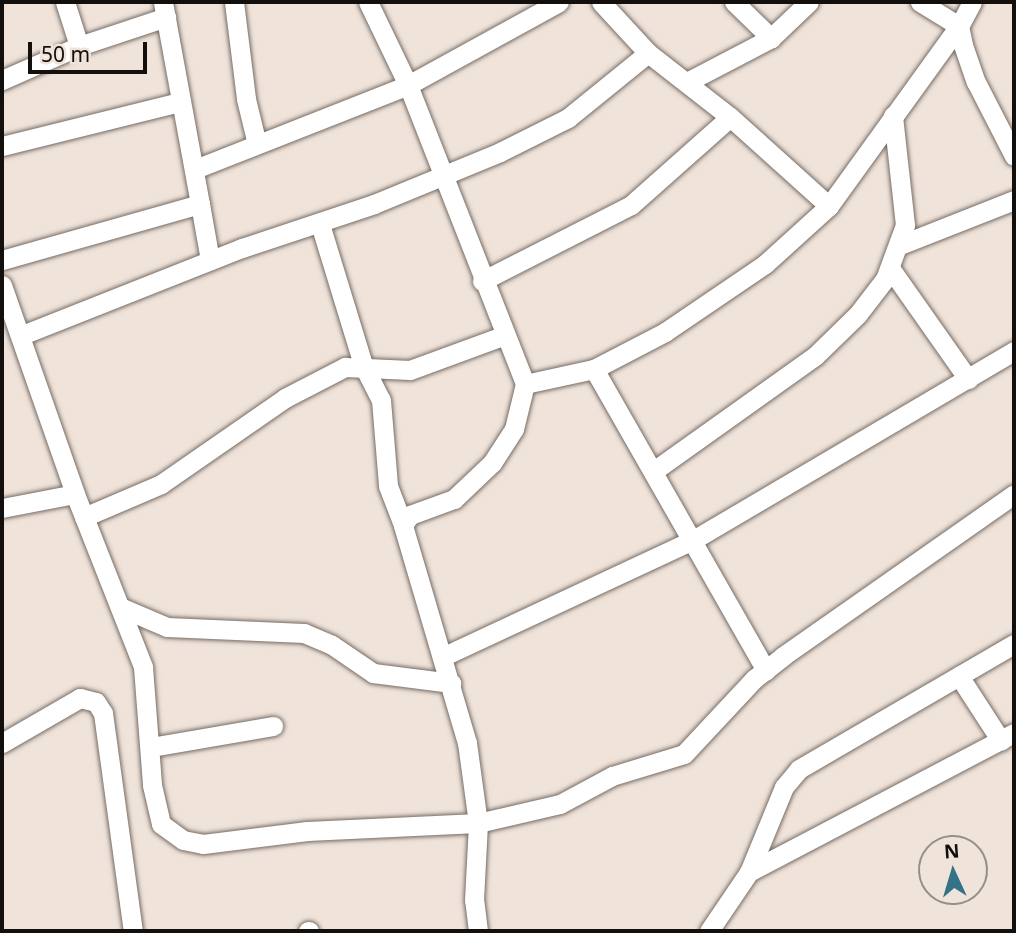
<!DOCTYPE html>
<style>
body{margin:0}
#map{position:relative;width:1016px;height:933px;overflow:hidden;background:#efe3da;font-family:"Noto Sans",sans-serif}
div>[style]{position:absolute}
.roads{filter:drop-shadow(0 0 2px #766c64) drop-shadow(0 0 2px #766c64)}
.minor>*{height:19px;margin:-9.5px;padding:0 9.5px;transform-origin:9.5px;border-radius:9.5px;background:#fff}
span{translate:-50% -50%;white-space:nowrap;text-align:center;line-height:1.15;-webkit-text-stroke:7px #efe3da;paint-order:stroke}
.frame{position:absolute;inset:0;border:4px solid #130f0c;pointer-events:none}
.north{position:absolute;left:918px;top:835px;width:70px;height:70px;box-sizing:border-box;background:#efe3da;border:2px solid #978e88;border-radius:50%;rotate:356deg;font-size:19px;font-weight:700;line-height:28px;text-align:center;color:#130f0c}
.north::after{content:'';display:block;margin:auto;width:24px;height:32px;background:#347287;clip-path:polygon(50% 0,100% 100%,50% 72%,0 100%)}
.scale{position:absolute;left:28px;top:42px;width:119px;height:32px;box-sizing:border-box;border:4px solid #130f0c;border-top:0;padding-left:9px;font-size:21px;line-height:24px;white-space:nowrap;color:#130f0c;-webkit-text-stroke:5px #efe3da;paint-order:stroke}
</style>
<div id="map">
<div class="roads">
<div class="minor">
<i style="left:65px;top:2px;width:46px;rotate:72.3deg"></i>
<i style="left:234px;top:2px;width:98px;rotate:82.9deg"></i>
<i style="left:246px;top:99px;width:46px;rotate:76.3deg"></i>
<i style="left:368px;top:2px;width:92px;rotate:64.3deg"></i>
<i style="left:408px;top:85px;width:321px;rotate:68.6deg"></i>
<i style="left:525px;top:384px;width:71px;rotate:-12.3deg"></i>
<i style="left:594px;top:369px;width:80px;rotate:-27.5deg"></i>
<i style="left:665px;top:332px;width:121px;rotate:-34.2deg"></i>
<i style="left:765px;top:264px;width:86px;rotate:-42.2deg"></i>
<i style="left:829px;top:206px;width:133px;rotate:-138deg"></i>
<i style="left:730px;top:117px;width:104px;rotate:-142deg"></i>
<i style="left:648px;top:53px;width:69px;rotate:-132.7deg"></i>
<i style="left:734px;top:2px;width:52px;rotate:44.2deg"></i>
<i style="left:972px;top:2px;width:27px;rotate:118deg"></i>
<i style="left:959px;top:26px;width:19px;rotate:78deg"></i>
<i style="left:963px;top:45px;width:39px;rotate:71deg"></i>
<i style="left:976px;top:82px;width:83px;rotate:62.8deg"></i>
<i style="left:2px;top:80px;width:84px;rotate:-23.8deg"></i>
<i style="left:79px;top:46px;width:92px;rotate:-18.4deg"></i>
<i style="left:687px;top:82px;width:95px;rotate:-27.6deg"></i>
<i style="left:771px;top:38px;width:52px;rotate:-43.5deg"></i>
<i style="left:2px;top:146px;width:183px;rotate:-13.9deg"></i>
<i style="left:195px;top:169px;width:229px;rotate:-21.5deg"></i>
<i style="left:408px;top:85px;width:172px;rotate:-28.8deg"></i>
<i style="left:200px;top:204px;width:57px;rotate:79.9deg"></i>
<i style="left:829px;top:206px;width:222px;rotate:-54.2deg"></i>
<i style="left:959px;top:26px;width:46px;rotate:-148.4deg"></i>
<i style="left:320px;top:224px;width:147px;rotate:73deg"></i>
<i style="left:363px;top:365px;width:39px;rotate:63deg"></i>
<i style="left:381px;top:400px;width:86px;rotate:85.3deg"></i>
<i style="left:388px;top:486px;width:42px;rotate:69deg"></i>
<i style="left:900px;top:245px;width:123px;rotate:-21.5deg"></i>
<i style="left:2px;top:260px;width:206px;rotate:-15.8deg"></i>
<i style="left:200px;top:204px;width:205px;rotate:-100.4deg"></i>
<i style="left:890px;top:268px;width:136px;rotate:54.9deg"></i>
<i style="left:482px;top:281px;width:167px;rotate:-27deg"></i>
<i style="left:631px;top:205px;width:132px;rotate:-41.6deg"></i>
<i style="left:2px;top:285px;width:221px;rotate:70.7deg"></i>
<i style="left:75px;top:494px;width:186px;rotate:68.5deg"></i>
<i style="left:143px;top:667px;width:118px;rotate:85.6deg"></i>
<i style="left:152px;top:785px;width:40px;rotate:77deg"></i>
<i style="left:161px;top:824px;width:27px;rotate:36deg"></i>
<i style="left:183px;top:840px;width:20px;rotate:11deg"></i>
<i style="left:203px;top:844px;width:105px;rotate:-7.1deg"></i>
<i style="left:307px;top:831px;width:171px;rotate:-2.7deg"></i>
<i style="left:478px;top:823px;width:84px;rotate:-13deg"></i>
<i style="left:560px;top:804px;width:59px;rotate:-28.3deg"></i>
<i style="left:612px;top:776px;width:75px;rotate:-17deg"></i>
<i style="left:684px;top:754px;width:103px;rotate:-47deg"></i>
<i style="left:754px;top:679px;width:37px;rotate:-38deg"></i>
<i style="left:783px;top:656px;width:282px;rotate:-35deg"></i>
<i style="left:22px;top:335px;width:237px;rotate:-21.6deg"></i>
<i style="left:242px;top:248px;width:139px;rotate:-18.4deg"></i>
<i style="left:374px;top:204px;width:136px;rotate:-22.4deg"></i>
<i style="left:500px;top:152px;width:76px;rotate:-26.6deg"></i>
<i style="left:568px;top:118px;width:103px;rotate:-39.1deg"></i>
<i style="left:594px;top:369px;width:347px;rotate:60.3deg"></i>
<i style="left:655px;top:470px;width:196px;rotate:-35.5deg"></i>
<i style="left:815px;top:356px;width:60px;rotate:-44.3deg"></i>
<i style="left:858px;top:314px;width:44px;rotate:-52.4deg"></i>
<i style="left:885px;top:279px;width:58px;rotate:-69.7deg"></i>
<i style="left:905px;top:225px;width:110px;rotate:-96.3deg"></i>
<i style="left:2px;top:508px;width:74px;rotate:-10.9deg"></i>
<i style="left:84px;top:517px;width:84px;rotate:-23.2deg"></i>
<i style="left:161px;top:484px;width:151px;rotate:-34.7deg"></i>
<i style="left:285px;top:398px;width:68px;rotate:-27.3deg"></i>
<i style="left:345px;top:367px;width:65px;rotate:2.6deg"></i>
<i style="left:410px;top:370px;width:101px;rotate:-20.2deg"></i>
<i style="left:120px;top:607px;width:51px;rotate:23.1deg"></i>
<i style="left:167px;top:627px;width:137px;rotate:2.5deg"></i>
<i style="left:304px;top:633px;width:30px;rotate:23deg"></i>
<i style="left:332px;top:645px;width:50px;rotate:34.3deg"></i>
<i style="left:373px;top:673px;width:79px;rotate:7.3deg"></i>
<i style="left:442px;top:657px;width:277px;rotate:-25deg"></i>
<i style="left:693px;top:540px;width:373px;rotate:-30.5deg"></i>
<i style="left:959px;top:676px;width:77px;rotate:57.1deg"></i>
<i style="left:2px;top:743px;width:90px;rotate:-30deg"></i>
<i style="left:80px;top:698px;width:16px;rotate:14deg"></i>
<i style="left:96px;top:702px;width:13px;rotate:58deg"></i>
<i style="left:103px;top:713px;width:220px;rotate:82.2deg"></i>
<i style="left:151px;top:747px;width:124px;rotate:-9.8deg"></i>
<i style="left:749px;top:872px;width:299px;rotate:-27.7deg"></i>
<i style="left:308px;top:931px;width:1px"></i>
<i style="left:478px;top:931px;width:31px;rotate:-97deg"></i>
<i style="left:474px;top:900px;width:77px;rotate:-87deg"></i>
<i style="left:478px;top:823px;width:81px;rotate:-97.8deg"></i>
<i style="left:467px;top:743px;width:227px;rotate:-106.4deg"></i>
<i style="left:403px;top:525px;width:12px;rotate:-55deg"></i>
<i style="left:410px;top:515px;width:47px;rotate:-20deg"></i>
<i style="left:454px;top:499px;width:52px;rotate:-43.5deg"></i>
<i style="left:492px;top:463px;width:40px;rotate:-57.1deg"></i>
<i style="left:514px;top:429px;width:46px;rotate:-76.3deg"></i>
<i style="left:709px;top:931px;width:71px;rotate:-55.9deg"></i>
<i style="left:749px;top:872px;width:92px;rotate:-67.6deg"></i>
<i style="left:784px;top:787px;width:23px;rotate:-50deg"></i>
<i style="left:799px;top:769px;width:249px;rotate:-30.2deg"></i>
</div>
</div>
<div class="frame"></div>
<div class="north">N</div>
<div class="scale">50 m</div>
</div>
